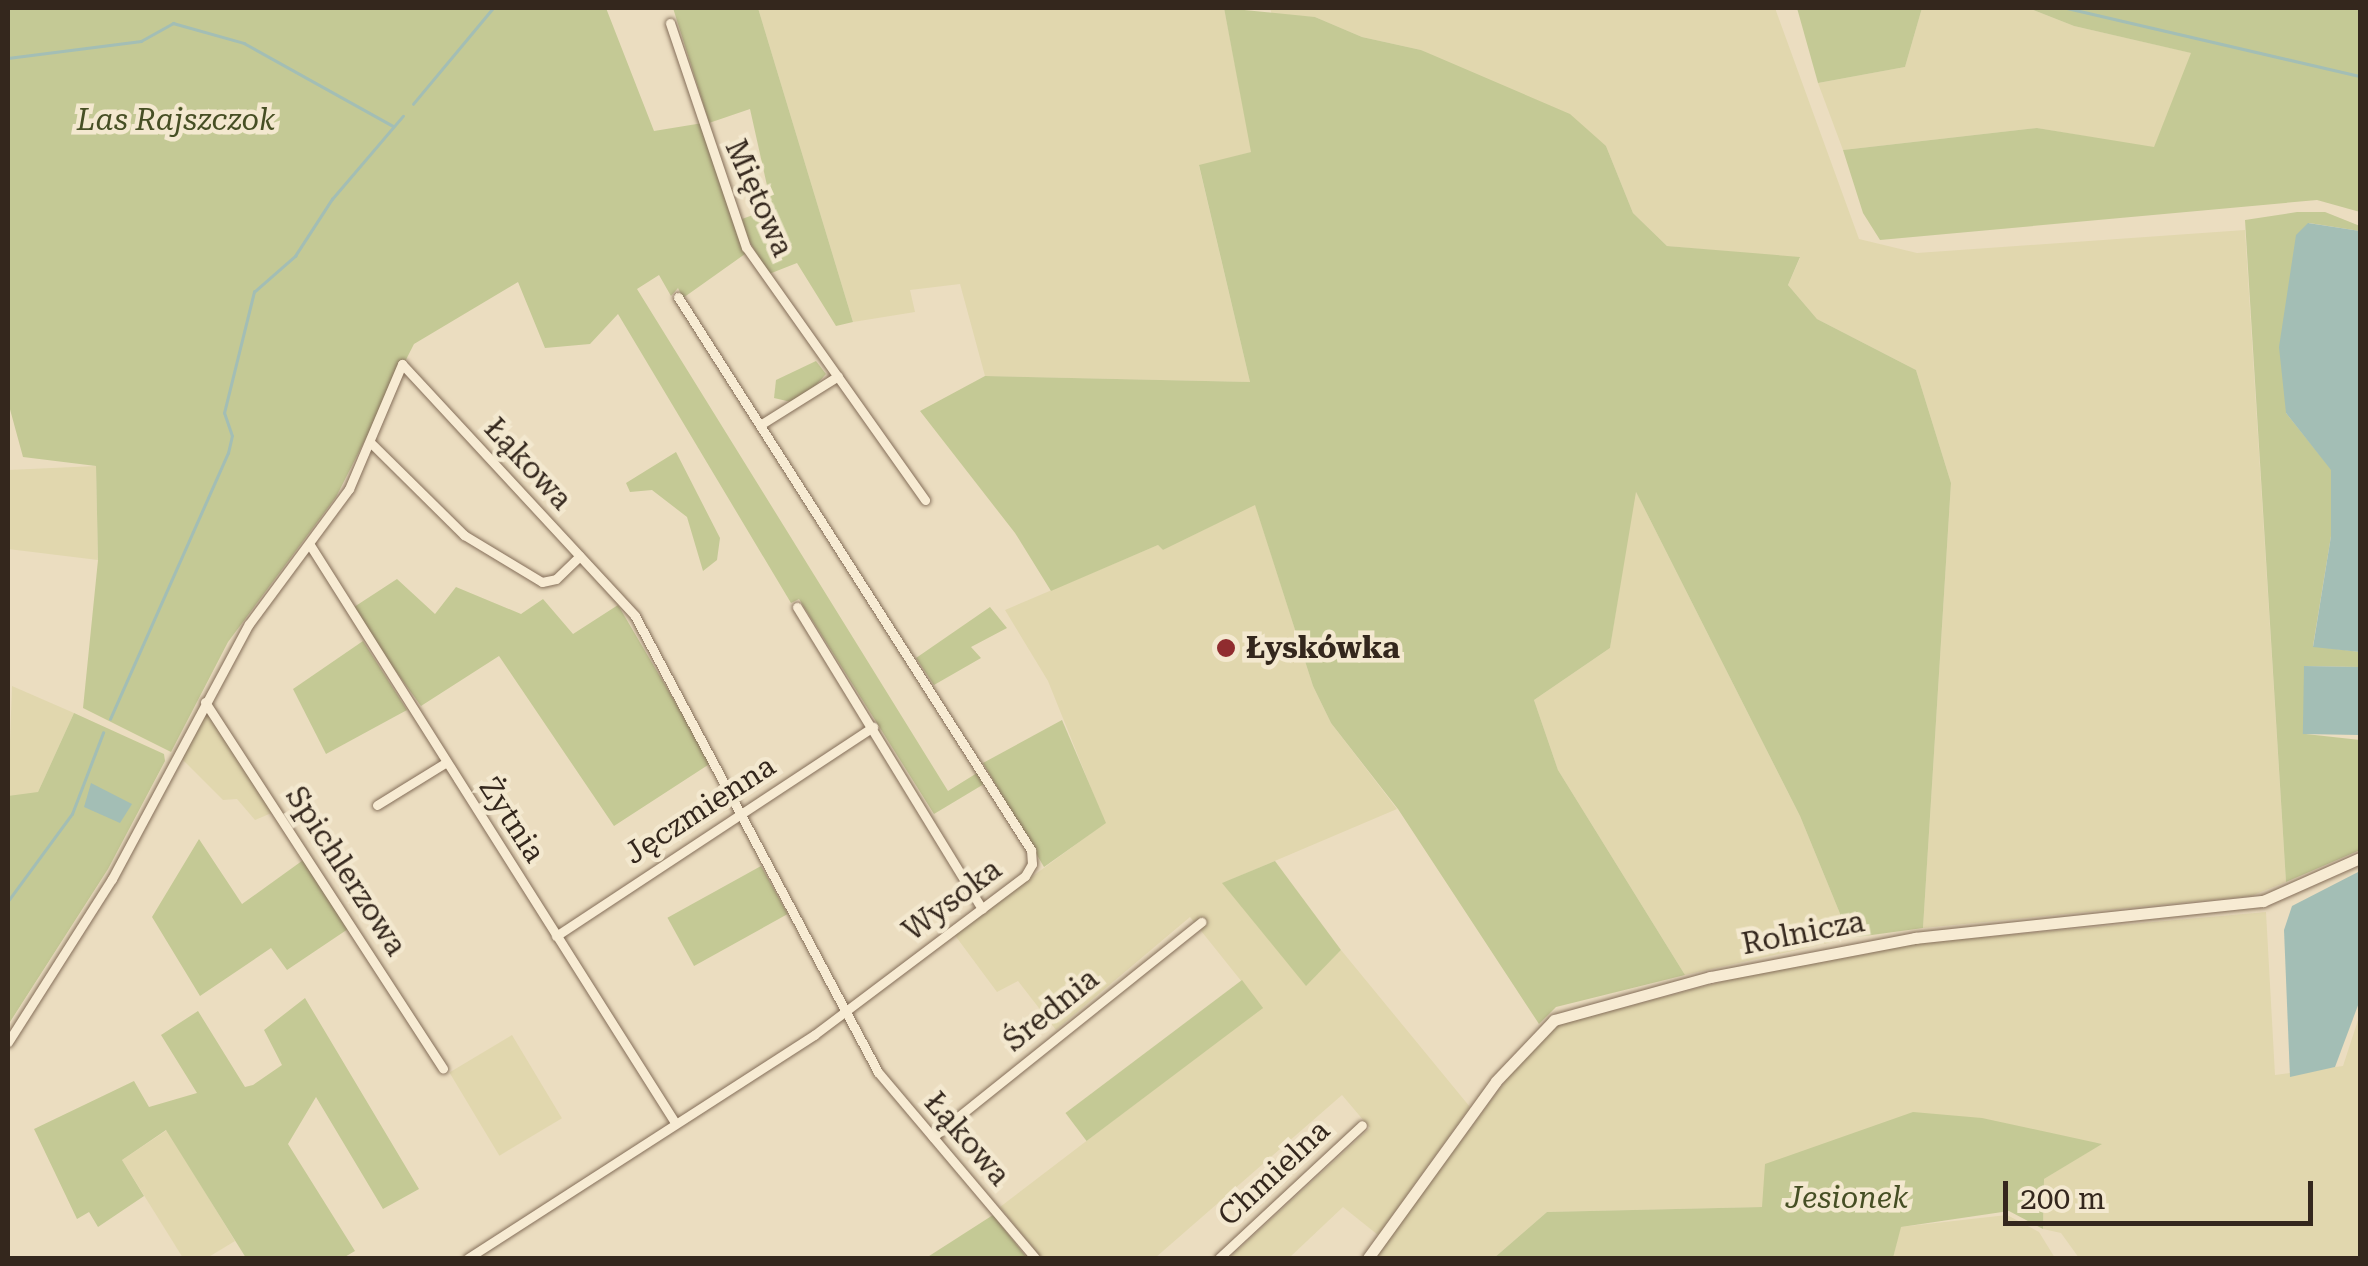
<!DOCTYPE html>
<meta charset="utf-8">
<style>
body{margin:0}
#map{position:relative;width:2368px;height:1266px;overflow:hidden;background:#ebddc0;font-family:"Roboto Serif",serif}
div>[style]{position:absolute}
.farmland>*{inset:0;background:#e1d7ae;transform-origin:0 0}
.green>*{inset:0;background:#c4c995;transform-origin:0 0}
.water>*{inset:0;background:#a3beb5;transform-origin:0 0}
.stream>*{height:2.5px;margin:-1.25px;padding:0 1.25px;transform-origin:1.25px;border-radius:1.25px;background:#a3beb5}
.roads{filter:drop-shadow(0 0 2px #846e59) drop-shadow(0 0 2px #846e59)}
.minor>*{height:9px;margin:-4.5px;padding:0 4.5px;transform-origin:4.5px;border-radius:4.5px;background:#f7ebd3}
.tertiary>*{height:11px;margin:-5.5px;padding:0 5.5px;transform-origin:5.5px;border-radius:5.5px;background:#f7ebd3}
.dots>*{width:28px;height:28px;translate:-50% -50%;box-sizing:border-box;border:5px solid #f3e8cf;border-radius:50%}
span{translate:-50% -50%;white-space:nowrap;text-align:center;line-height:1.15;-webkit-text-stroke:9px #f3e8cf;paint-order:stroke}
.park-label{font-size:30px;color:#464f24;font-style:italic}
.street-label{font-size:30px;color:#34271d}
.poi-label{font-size:30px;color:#34271d;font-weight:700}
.left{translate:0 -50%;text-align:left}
.frame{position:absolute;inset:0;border:10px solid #34271d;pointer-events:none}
.scale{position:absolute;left:2003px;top:1181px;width:310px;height:45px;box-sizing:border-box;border:5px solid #34271d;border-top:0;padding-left:12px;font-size:30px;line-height:35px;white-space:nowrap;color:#34271d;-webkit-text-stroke:8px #f3e8cf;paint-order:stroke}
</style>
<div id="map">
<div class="farmland">
<i style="clip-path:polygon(758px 8px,1224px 8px,1252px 152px,1199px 166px,1250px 382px,985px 376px,960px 284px,910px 290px,915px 312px,853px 322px)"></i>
<i style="clip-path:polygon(1270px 8px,1775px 8px,1859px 239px,1917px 253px,2245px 230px,2286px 882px,2251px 896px,1923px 928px,1951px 483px,1916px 370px,1817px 319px,1788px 285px,1800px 258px,1667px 246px,1633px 213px,1606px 146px,1421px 50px,1362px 37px,1315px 17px,1272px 15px)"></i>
<i style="clip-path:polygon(1922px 8px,2028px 8px,2074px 26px,2192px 53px,2154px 148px,2037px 128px,1843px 150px,1818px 83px,1905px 67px)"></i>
<i style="clip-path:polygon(96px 466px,98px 560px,8px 549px,8px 470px)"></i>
<i style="clip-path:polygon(1635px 490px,1800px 816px,1850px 938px,1685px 975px,1558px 770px,1534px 700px,1610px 648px)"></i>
<i style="clip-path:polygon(1255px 504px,1313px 686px,1331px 723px,1397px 809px,1223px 883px,1306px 985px,1341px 950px,1470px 1107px,1378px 1235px,1343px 1207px,1289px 1258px,1229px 1258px,1370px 1128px,1342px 1095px,1155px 1258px,1041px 1258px,1000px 1207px,1262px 1007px,1190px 917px,1056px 1030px,1018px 981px,997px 992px,954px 934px,1105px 823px,1048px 681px,1005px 610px,1158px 545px,1163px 550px)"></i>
<i style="clip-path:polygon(12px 686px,74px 713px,38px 792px,26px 799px,8px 796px)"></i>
<i style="clip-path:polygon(206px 712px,274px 812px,255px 820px,237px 799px,223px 800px,180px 757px)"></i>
<i style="clip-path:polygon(2266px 912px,2275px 1075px,2343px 1066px,2360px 1014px,2360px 1258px,2079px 1258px,2061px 1233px,2043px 1229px,2044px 1179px,2101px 1144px,2049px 1136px,1762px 1207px,1547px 1212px,1494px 1258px,1375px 1258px,1523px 1057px,1557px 1025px,1740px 977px,1918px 943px)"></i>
<i style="left:512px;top:1035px;width:97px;height:73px;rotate:59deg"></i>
<i style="clip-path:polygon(167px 1130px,235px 1241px,207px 1258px,183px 1258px,122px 1160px)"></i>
<i style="clip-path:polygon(2007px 1215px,2039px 1232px,2055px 1258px,1893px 1258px,1900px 1227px)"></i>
</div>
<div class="green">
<i style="clip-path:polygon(8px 8px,606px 8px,654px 131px,709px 122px,673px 8px,758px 8px,853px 322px,836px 326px,797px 263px,769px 274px,748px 239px,742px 219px,772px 208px,750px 109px,709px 123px,745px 254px,683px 298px,678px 288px,671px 296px,659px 275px,637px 289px,948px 791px,977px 773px,984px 784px,934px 814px,799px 599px,791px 603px,618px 314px,590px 344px,545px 348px,518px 282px,414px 344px,336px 497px,228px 642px,171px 752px,83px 708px,98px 560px,96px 466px,23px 457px,8px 402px)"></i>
<i style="clip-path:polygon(1224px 8px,1315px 17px,1362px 37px,1421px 50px,1570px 114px,1606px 146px,1633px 213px,1667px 246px,1800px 257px,1788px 285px,1817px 319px,1916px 370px,1951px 483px,1923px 928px,1850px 938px,1800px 816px,1636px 492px,1610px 648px,1534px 700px,1558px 770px,1685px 975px,1556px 1007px,1539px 1024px,1398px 809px,1331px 723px,1313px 686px,1255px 505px,1163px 550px,1158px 545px,1051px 591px,1015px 533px,920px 411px,985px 376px,1250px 382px,1199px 165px,1251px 152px)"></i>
<i style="clip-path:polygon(1797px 8px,1922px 8px,1905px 67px,1818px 83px)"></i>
<i style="clip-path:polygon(2028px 8px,2360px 8px,2360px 212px,2317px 200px,1880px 240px,1863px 213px,1843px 150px,2037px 128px,2154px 147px,2191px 53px,2074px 26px)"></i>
<i style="clip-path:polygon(2297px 212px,2325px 212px,2360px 226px,2360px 231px,2309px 223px,2286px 413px,2331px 469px,2331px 536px,2313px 646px,2360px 652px,2360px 667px,2304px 666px,2306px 734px,2360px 740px,2360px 850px,2286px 882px,2245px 220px)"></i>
<i style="clip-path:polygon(816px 361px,826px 374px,816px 385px,791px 402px,774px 398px,776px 380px)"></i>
<i style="clip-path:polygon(676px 452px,720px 538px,717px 560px,703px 571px,687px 517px,652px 490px,630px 492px,626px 483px)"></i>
<i style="clip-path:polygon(397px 579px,435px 614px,456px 587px,521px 614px,543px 599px,573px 634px,618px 605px,711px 763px,614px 826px,499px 656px,421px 706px,351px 609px)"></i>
<i style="clip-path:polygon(990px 607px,1007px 628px,971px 647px,981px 658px,934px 685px,916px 658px)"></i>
<i style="clip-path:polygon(363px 641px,407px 710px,326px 754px,293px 689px)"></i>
<i style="clip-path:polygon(74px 713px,164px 754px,165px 761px,108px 869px,8px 1025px,8px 796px,38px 792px)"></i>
<i style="clip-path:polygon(1062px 720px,1106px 823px,1044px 867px,983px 763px)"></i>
<i style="clip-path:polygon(199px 839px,242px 904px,306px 858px,348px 929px,287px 970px,271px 948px,200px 996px,152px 917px)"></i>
<i style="clip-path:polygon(1275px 861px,1341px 950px,1306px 986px,1222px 883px)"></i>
<i style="left:761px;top:866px;width:55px;height:107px;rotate:61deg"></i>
<i style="left:1242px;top:980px;width:35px;height:221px;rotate:53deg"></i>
<i style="clip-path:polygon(305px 998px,419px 1189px,383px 1209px,316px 1097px,288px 1144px,355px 1251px,343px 1258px,246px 1258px,166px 1130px,122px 1160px,144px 1196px,98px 1227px,89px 1212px,77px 1219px,34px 1129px,134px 1081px,149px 1107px,197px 1093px,161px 1035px,198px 1011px,245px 1087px,253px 1085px,282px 1065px,264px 1030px)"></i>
<i style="clip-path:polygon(1913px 1112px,1982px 1118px,2102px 1144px,2044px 1179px,2043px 1229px,2009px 1211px,1901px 1227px,1893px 1258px,1494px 1258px,1547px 1212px,1762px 1207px,1765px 1164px)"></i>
<i style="clip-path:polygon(993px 1215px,1027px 1258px,926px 1258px)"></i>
</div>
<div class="water">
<i style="clip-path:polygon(2308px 223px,2360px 231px,2360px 652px,2313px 647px,2331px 536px,2331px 470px,2286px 413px,2279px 347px,2296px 235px)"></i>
<i style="left:2304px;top:666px;width:56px;height:68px;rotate:1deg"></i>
<i style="clip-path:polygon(91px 783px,132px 804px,120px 823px,84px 807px)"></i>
<i style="clip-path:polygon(2360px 871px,2360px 1000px,2335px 1067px,2290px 1077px,2284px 930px,2292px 906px)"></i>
</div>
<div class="stream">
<i style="left:2067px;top:8px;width:301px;rotate:13.1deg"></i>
<i style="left:8px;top:58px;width:134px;rotate:-7.3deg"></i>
<i style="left:141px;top:41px;width:37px;rotate:-29deg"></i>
<i style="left:173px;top:23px;width:74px;rotate:15.7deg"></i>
<i style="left:244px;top:43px;width:171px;rotate:29.1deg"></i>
<i style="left:413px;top:104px;width:125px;rotate:-50.2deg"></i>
<i style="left:110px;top:719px;width:291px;rotate:-66.1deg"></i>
<i style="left:228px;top:453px;width:17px;rotate:-77deg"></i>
<i style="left:232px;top:436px;width:24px;rotate:-109deg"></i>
<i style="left:224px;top:413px;width:125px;rotate:-76.1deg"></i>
<i style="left:254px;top:292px;width:55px;rotate:-41.3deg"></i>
<i style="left:295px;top:256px;width:68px;rotate:-57deg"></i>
<i style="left:332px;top:199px;width:109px;rotate:-49.5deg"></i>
<i style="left:8px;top:901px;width:108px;rotate:-53.7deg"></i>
<i style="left:72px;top:814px;width:87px;rotate:-69.1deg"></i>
</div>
<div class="roads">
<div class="minor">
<i style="left:670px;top:23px;width:237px;rotate:71.3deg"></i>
<i style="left:746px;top:247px;width:310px;rotate:54.7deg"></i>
<i style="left:760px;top:425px;width:92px;rotate:-32.1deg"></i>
<i style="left:371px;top:443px;width:131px;rotate:44.7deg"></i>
<i style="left:464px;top:535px;width:91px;rotate:31.1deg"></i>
<i style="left:542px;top:582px;width:14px;rotate:-12deg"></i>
<i style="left:556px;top:579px;width:33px;rotate:-44deg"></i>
<i style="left:310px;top:545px;width:681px;rotate:57.71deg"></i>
<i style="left:797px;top:607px;width:354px;rotate:58.5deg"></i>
<i style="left:205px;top:702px;width:437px;rotate:57deg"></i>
<i style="left:377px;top:805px;width:80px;rotate:-31.7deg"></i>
<i style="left:556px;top:936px;width:380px;rotate:-33.4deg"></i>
<i style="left:8px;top:1042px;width:193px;rotate:-57.5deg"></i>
<i style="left:112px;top:879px;width:289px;rotate:-61.8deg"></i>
<i style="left:249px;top:624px;width:168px;rotate:-53.5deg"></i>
<i style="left:349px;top:489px;width:136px;rotate:-67deg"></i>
<i style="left:402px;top:364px;width:343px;rotate:47.2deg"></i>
<i style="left:635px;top:616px;width:517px;rotate:61.95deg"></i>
<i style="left:878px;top:1072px;width:243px;rotate:49.8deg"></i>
<i style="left:933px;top:1137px;width:344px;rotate:-38.7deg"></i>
<i style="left:468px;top:1258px;width:412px;rotate:-32.8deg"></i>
<i style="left:814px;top:1035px;width:264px;rotate:-37deg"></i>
<i style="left:1025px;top:876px;width:14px;rotate:-60deg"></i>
<i style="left:1032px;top:864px;width:14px;rotate:-94deg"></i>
<i style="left:1031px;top:850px;width:656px;rotate:-122.55deg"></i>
<i style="left:1219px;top:1258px;width:195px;rotate:-42.9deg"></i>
</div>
<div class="tertiary">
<i style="left:1368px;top:1258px;width:218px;rotate:-54.1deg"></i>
<i style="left:1496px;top:1081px;width:84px;rotate:-46.4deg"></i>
<i style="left:1554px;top:1020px;width:162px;rotate:-15.4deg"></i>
<i style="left:1710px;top:977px;width:209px;rotate:-10.8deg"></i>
<i style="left:1915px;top:938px;width:350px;rotate:-6.1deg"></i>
<i style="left:2263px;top:901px;width:106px;rotate:-23.9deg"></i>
</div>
</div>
<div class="dots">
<i style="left:1226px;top:648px;background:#902c2f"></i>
</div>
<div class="park-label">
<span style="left:176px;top:120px">Las Rajszczok</span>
<span style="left:1847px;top:1198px">Jesionek</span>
</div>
<div class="street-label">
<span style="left:759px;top:198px;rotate:66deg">Miętowa</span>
<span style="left:528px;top:464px;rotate:47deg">Łąkowa</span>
<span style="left:700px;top:810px;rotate:-33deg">Jęczmienna</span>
<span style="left:512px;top:820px;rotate:57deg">Żytnia</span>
<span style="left:346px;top:871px;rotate:57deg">Spichlerzowa</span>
<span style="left:952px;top:900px;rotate:-37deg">Wysoka</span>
<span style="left:1803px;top:933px;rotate:-11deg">Rolnicza</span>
<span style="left:1051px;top:1010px;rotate:-39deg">Średnia</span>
<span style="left:967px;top:1139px;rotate:49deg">Łąkowa</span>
<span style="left:1274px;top:1173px;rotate:-43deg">Chmielna</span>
</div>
<div class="poi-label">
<span class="left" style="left:1246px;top:648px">Łyskówka</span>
</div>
<div class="frame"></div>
<div class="scale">200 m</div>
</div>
